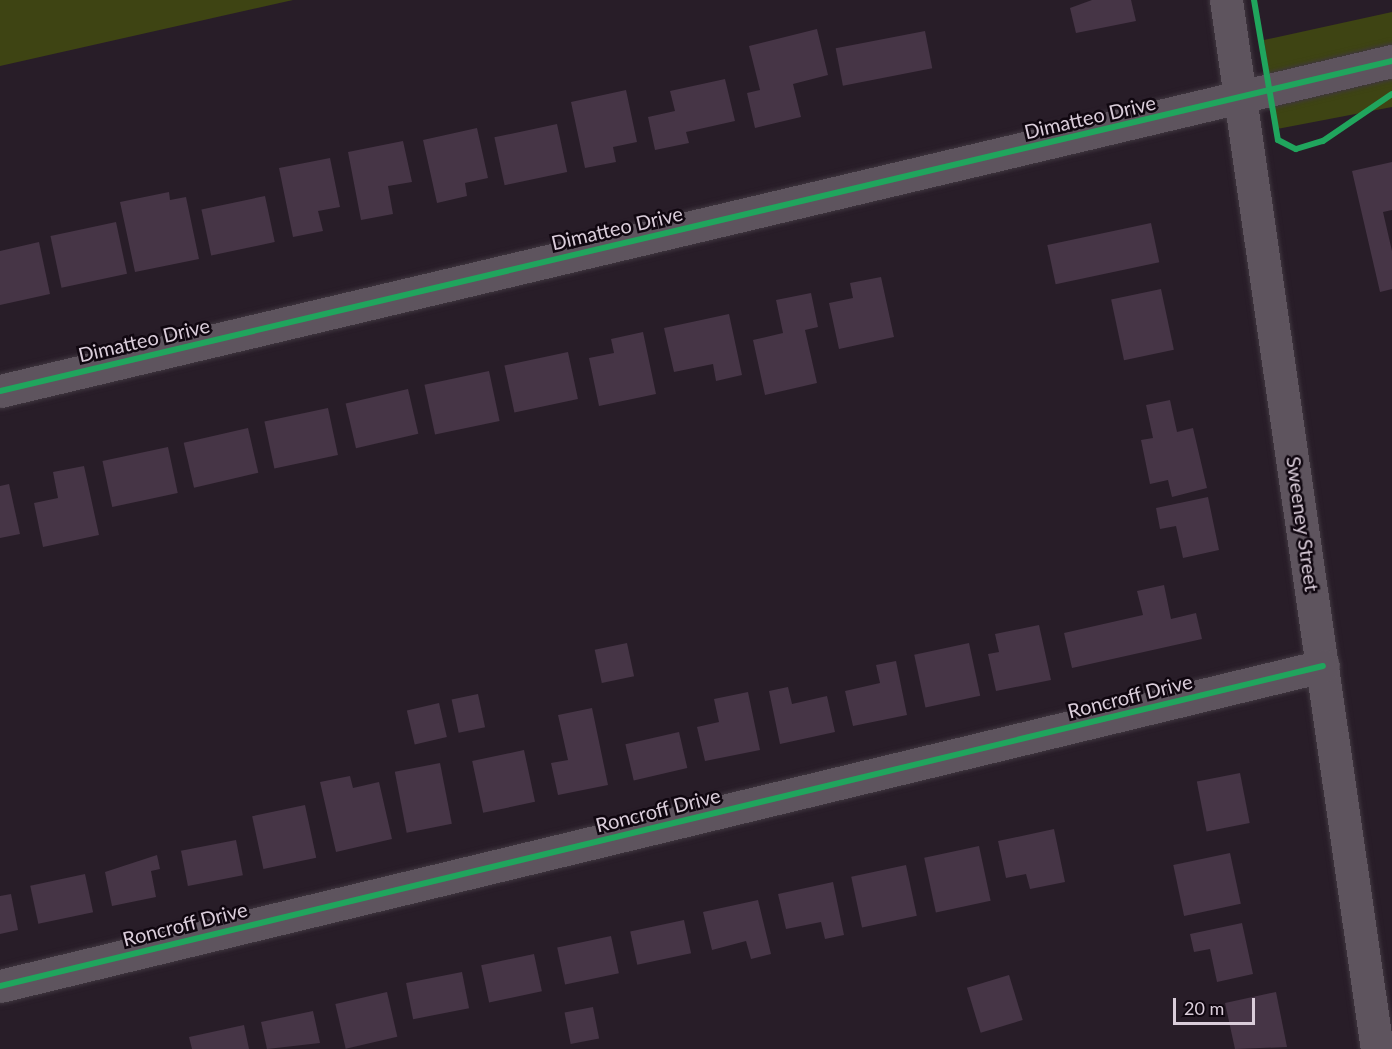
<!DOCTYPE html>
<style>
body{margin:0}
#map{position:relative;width:1392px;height:1049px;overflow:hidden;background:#281d28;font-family:Lato,sans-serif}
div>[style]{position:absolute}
.green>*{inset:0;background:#3e4413}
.building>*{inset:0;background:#463546;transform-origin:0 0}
.roads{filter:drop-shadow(0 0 2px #403740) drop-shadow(0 0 2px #403740)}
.minor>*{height:33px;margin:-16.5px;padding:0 16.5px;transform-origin:16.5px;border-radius:16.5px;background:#5e545e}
.cycleway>*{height:6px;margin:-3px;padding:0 3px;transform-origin:3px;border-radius:3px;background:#20a55d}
span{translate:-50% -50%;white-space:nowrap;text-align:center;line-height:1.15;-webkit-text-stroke:5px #100710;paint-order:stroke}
.street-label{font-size:20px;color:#dacdda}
.scale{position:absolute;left:1173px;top:998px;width:82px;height:27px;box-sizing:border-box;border:3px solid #dacdda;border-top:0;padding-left:8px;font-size:18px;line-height:21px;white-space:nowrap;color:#dacdda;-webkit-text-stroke:4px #100710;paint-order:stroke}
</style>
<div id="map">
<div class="green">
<i style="clip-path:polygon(0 0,293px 0,0 66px)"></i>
<i style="clip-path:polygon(1392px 12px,1392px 107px,1277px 129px,1264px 40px)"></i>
</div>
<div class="building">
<i style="clip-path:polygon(1092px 0,1131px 0,1136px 21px,1076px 33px,1070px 8px)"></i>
<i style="clip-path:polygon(817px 29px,828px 75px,793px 84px,801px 117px,755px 128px,747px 93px,760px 90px,749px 46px)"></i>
<i style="left:925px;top:31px;width:38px;height:91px;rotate:79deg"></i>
<i style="clip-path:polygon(725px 79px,735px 121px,686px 132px,689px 143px,655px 150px,648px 117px,675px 111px,670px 91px)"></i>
<i style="clip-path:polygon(626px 90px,637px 142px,613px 147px,616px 162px,585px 168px,571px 102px)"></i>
<i style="left:557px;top:124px;width:49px;height:64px;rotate:78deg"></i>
<i style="clip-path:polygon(477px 128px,488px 178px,465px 183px,467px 196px,437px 203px,423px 140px)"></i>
<i style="clip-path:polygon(403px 141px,412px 182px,388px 186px,393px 214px,361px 220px,348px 152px)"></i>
<i style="clip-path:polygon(330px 158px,340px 207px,318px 211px,323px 231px,293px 237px,279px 168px)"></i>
<i style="clip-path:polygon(1392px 162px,1392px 210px,1383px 212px,1392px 251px,1392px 289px,1380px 292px,1352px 171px)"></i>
<i style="clip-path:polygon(169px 192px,170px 200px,186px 197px,199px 259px,135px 272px,120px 202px)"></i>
<i style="left:265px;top:196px;width:47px;height:65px;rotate:78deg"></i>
<i style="left:116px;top:222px;width:53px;height:67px;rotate:78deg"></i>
<i style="left:1151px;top:223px;width:40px;height:106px;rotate:78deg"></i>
<i style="clip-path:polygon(39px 242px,50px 294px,0 305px,0 251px)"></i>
<i style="clip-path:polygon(881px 277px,894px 337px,839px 349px,829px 303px,853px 298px,850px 283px)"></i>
<i style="left:1161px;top:289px;width:62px;height:51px;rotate:78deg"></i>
<i style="clip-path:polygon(811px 293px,818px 327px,805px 330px,817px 383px,765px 395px,753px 340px,783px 333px,776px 300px)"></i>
<i style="clip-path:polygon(729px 314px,742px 375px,716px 381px,713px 364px,674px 372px,664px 328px)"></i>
<i style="clip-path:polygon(643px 332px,656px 394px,599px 406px,589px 358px,614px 353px,611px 339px)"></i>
<i style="left:568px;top:352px;width:48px;height:65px;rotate:78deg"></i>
<i style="left:489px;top:371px;width:51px;height:66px;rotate:78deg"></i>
<i style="left:408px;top:389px;width:46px;height:64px;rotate:77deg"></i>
<i style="clip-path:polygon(1170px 400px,1177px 432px,1193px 428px,1207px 488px,1172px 497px,1168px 480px,1150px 484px,1141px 440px,1153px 438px,1146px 405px)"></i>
<i style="left:328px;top:408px;width:48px;height:65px;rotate:78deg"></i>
<i style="left:248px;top:428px;width:46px;height:66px;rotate:77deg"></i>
<i style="left:168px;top:447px;width:47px;height:67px;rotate:78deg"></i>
<i style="clip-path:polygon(84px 466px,99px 535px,43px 547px,34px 503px,58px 498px,53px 472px)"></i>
<i style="clip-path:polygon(9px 484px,20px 534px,0 538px,0 486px)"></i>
<i style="clip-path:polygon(1208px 497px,1219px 550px,1183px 558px,1176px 526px,1160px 529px,1156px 508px)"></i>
<i style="clip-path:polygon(1164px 585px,1171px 619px,1196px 613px,1202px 639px,1072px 668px,1064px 633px,1143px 615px,1137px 591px)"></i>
<i style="clip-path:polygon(1039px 625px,1051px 680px,996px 691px,988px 654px,999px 652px,995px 634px)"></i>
<i style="left:627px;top:643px;width:34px;height:33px;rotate:78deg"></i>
<i style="left:969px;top:643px;width:54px;height:56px;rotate:78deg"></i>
<i style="clip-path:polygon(896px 661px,907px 715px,853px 726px,845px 691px,880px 683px,876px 665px)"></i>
<i style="clip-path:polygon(788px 687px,792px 704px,827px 696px,835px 732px,780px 744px,769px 691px)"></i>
<i style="clip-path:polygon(748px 692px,760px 750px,705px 761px,697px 727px,719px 722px,714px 699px)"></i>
<i style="left:478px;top:694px;width:34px;height:27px;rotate:78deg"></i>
<i style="left:439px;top:703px;width:35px;height:33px;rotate:77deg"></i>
<i style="clip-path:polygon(592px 708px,608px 785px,558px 795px,551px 763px,568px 760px,558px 715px)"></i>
<i style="left:679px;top:732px;width:37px;height:55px;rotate:77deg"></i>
<i style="left:524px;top:750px;width:53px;height:53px;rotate:78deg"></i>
<i style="left:440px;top:763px;width:62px;height:46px;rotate:79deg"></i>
<i style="left:1240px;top:773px;width:51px;height:44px;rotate:79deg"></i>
<i style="clip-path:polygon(350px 776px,353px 788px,379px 782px,392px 839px,336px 852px,320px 782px)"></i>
<i style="left:305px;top:805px;width:54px;height:54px;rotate:78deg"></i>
<i style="clip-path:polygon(1054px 829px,1065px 882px,1030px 889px,1026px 874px,1006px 878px,998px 841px)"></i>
<i style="left:236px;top:840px;width:36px;height:56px;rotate:79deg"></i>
<i style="left:979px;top:846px;width:56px;height:56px;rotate:78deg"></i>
<i style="left:1230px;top:853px;width:52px;height:58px;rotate:78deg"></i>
<i style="clip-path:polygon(157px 855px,160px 869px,151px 871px,156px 897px,112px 906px,105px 872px)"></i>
<i style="left:906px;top:865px;width:52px;height:56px;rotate:78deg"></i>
<i style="left:85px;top:874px;width:39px;height:56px;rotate:78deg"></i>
<i style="clip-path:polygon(833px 882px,844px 935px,825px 939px,821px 922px,786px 929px,778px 894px)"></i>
<i style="clip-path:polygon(11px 894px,18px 930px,0 934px,0 896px)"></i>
<i style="clip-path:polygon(758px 900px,771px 954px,751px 959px,746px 941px,712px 950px,703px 912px)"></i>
<i style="left:684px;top:920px;width:34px;height:55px;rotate:78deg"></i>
<i style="clip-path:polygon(1242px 923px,1253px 974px,1217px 982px,1210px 949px,1194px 952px,1190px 934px)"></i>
<i style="left:611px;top:936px;width:38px;height:55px;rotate:78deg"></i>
<i style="left:534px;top:954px;width:38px;height:54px;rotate:78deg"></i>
<i style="left:462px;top:972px;width:37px;height:57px;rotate:79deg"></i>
<i style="left:1009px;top:975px;width:47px;height:44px;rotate:73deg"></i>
<i style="left:387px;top:992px;width:46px;height:53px;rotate:77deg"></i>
<i style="clip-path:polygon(1276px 992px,1287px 1047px,1235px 1049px,1225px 1003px)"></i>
<i style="left:593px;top:1007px;width:32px;height:29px;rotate:79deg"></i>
<i style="clip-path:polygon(313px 1011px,320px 1043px,267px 1049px,261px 1022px)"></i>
<i style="clip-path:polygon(244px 1025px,249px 1049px,192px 1049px,189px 1037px)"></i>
</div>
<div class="roads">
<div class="minor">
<i style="left:1226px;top:0;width:1060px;rotate:81.81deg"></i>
<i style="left:0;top:391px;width:1431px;rotate:-13.34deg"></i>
<i style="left:0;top:986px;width:1361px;rotate:-13.6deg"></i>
</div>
</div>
<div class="cycleway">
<i style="left:1254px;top:0;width:142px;rotate:80.3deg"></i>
<i style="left:1278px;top:140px;width:20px;rotate:27deg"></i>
<i style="left:1296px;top:149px;width:28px;rotate:-17deg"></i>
<i style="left:1323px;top:141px;width:83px;rotate:-34.3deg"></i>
<i style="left:0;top:391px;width:1431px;rotate:-13.34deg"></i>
<i style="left:0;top:986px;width:1361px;rotate:-13.6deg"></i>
</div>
<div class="street-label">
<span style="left:1090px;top:117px;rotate:-13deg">Dimatteo Drive</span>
<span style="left:617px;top:228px;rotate:-13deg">Dimatteo Drive</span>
<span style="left:144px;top:340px;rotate:-13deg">Dimatteo Drive</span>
<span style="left:1303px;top:524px;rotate:82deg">Sweeney Street</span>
<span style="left:1130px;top:696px;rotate:-14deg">Roncroff Drive</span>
<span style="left:658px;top:810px;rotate:-14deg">Roncroff Drive</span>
<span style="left:185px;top:924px;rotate:-14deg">Roncroff Drive</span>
</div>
<div class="scale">20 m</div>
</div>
